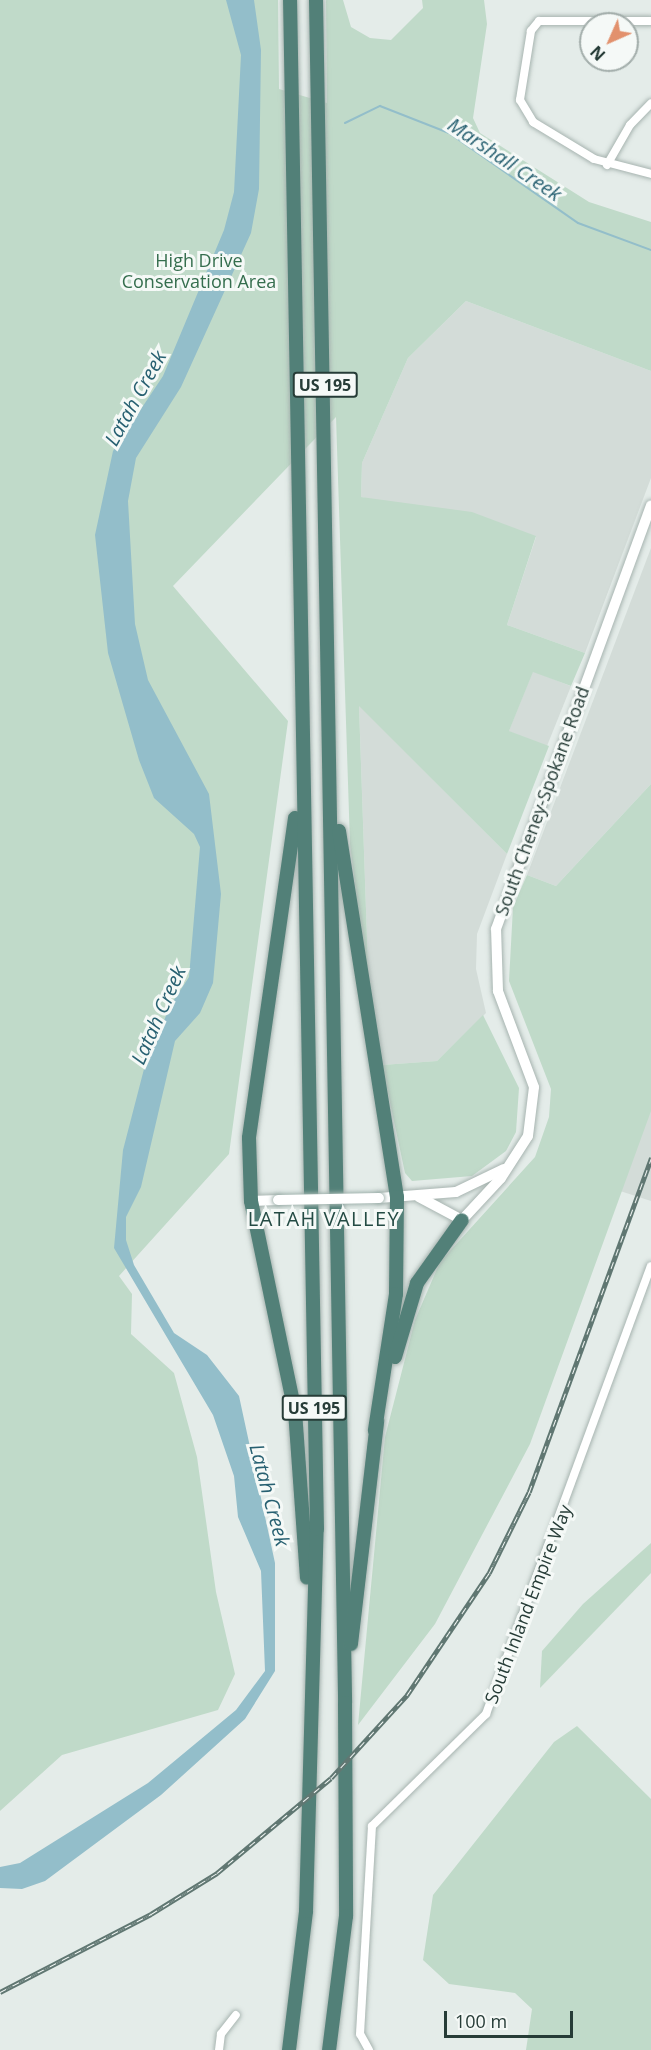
<!DOCTYPE html>
<style>
body{margin:0}
#map{position:relative;width:651px;height:2050px;overflow:hidden;background:#e4ece9;font-family:"Open Sans",sans-serif}
div>[style]{position:absolute}
.built>*{inset:0;background:#d3dcd8;transform-origin:0 0}
.green>*{inset:0;background:#c0dac9}
.water>*{inset:0;background:#93beca}
.stream>*{height:2px;margin:-1px;padding:0 1px;transform-origin:1px;border-radius:1px;background:#93beca}
.roads{filter:drop-shadow(0 0 2px #a7b4b0) drop-shadow(0 0 2px #a7b4b0)}
.minor>*{height:8px;margin:-4px;padding:0 4px;transform-origin:4px;border-radius:4px;background:#fff}
.secondary>*{height:10px;margin:-5px;padding:0 5px;transform-origin:5px;border-radius:5px;background:#fff}
.trunk>*{height:14px;margin:-7px;padding:0 7px;transform-origin:7px;border-radius:7px;background:#528078}
.rail>*{height:4.5px;margin-top:-2.25px;transform-origin:0;background:repeating-linear-gradient(90deg,#f5f9f7 0 7px,#607772 0 14px);box-sizing:border-box;border-block:2px solid #607772}
.bridges{filter:drop-shadow(0 0 2px #a1b3ae) drop-shadow(0 0 2px #a1b3ae)}
.secondary-bridge>*{height:10px;margin:-5px;padding:0 5px;transform-origin:5px;border-radius:5px;background:#fff}
span{translate:-50% -50%;white-space:nowrap;text-align:center;line-height:1.15;-webkit-text-stroke:6px #f5f9f7;paint-order:stroke}
.shield-label span{padding:2px 4px;background:#f5f9f7;border:2px solid;border-radius:4px;-webkit-text-stroke-width:0}
.shield-label{font-size:16px;color:#263c37;font-weight:700}
.park-label{font-size:18px;color:#356e4e}
.street-label{font-size:18px;color:#263c37}
.water-label{font-size:20px;color:#276071;font-style:italic}
.neighbourhood-label{font-size:20px;color:#244b44;letter-spacing:1.5px}
.north{position:absolute;left:579px;top:12px;width:60px;height:60px;box-sizing:border-box;background:#f5f9f7;border:2px solid #a2adaa;border-radius:50%;rotate:225deg;font-size:16px;font-weight:700;line-height:24px;text-align:center;color:#263c37}
.north::after{content:'';display:block;margin:auto;width:21px;height:27px;background:#e2916d;clip-path:polygon(50% 0,100% 100%,50% 72%,0 100%)}
.scale{position:absolute;left:444px;top:2011px;width:129px;height:27px;box-sizing:border-box;border:3px solid #263c37;border-top:0;padding-left:8px;font-size:18px;line-height:21px;white-space:nowrap;color:#263c37;-webkit-text-stroke:4px #f5f9f7;paint-order:stroke}
</style>
<div id="map">
<div class="built">
<i style="clip-path:polygon(466px 301px,651px 371px,651px 478px,585px 653px,507px 625px,536px 537px,361px 497px,362px 463px,408px 358px)"></i>
<i style="clip-path:polygon(651px 548px,651px 784px,556px 886px,527px 875px)"></i>
<i style="left:533px;top:671px;width:41px;height:65px;rotate:22deg"></i>
<i style="clip-path:polygon(359px 705px,507px 854px,477px 934px,476px 969px,486px 1013px,437px 1061px,382px 1065px,369px 997px)"></i>
<i style="clip-path:polygon(651px 1085px,651px 1201px,617px 1190px)"></i>
</div>
<div class="green">
<i style="clip-path:polygon(0 0,278px 0,279px 89px,327px 103px,326px 0,343px 0,351px 27px,370px 38px,391px 40px,423px 8px,422px 0,484px 0,487px 24px,473px 118px,480px 133px,589px 202px,651px 222px,651px 371px,466px 301px,408px 358px,362px 463px,361px 497px,472px 512px,536px 536px,507px 625px,585px 653px,571px 686px,533px 672px,509px 731px,549px 746px,507px 854px,359px 706px,369px 997px,350px 844px,336px 417px,173px 586px,288px 721px,229px 1154px,119px 1276px,132px 1294px,131px 1334px,174px 1373px,197px 1457px,216px 1592px,235px 1674px,218px 1710px,62px 1755px,0 1811px)"></i>
<i style="clip-path:polygon(651px 784px,651px 1111px,530px 1444px,435px 1624px,358px 1725px,385px 1437px,415px 1320px,440px 1262px,535px 1157px,549px 1117px,551px 1089px,509px 981px,513px 907px,527px 875px,556px 886px)"></i>
<i style="clip-path:polygon(483px 1015px,519px 1088px,516px 1132px,506px 1151px,472px 1176px,412px 1181px,405px 1173px,382px 1065px,437px 1061px)"></i>
<i style="clip-path:polygon(651px 1543px,651px 1573px,540px 1688px,542px 1651px,583px 1604px)"></i>
<i style="clip-path:polygon(577px 1726px,651px 1799px,651px 2050px,526px 2050px,532px 2009px,515px 1993px,449px 1984px,423px 1960px,433px 1895px,554px 1742px)"></i>
</div>
<div class="water">
<i style="clip-path:polygon(226px 0,254px 0,261px 50px,259px 189px,251px 233px,181px 387px,136px 458px,128px 501px,135px 624px,148px 680px,209px 794px,221px 894px,213px 983px,200px 1013px,175px 1041px,141px 1187px,126px 1217px,126px 1240px,134px 1265px,174px 1333px,207px 1355px,239px 1396px,275px 1563px,275px 1671px,245px 1719px,161px 1795px,45px 1881px,22px 1889px,0 1888px,0 1867px,20px 1863px,148px 1783px,236px 1710px,265px 1671px,261px 1571px,238px 1517px,234px 1476px,213px 1415px,114px 1248px,123px 1150px,144px 1069px,170px 1006px,189px 977px,200px 847px,194px 834px,154px 798px,139px 760px,108px 653px,95px 535px,113px 451px,163px 376px,224px 230px,234px 192px,241px 55px)"></i>
</div>
<div class="stream">
<i style="left:345px;top:123px;width:39px;rotate:-26deg"></i>
<i style="left:380px;top:106px;width:74px;rotate:21.4deg"></i>
<i style="left:449px;top:133px;width:157px;rotate:34.9deg"></i>
<i style="left:578px;top:223px;width:78px;rotate:20.3deg"></i>
</div>
<div class="roads">
<div class="minor">
<i style="left:651px;top:21px;width:112px;rotate:180deg"></i>
<i style="left:539px;top:21px;width:13px;rotate:129deg"></i>
<i style="left:531px;top:31px;width:70px;rotate:99.1deg"></i>
<i style="left:520px;top:100px;width:26px;rotate:59deg"></i>
<i style="left:533px;top:122px;width:71px;rotate:31.2deg"></i>
<i style="left:594px;top:159px;width:59px;rotate:14.7deg"></i>
<i style="left:607px;top:165px;width:46px;rotate:-60.1deg"></i>
<i style="left:630px;top:125px;width:30px;rotate:-46deg"></i>
<i style="left:219px;top:2050px;width:16px;rotate:-83deg"></i>
<i style="left:221px;top:2034px;width:24px;rotate:-52deg"></i>
<i style="left:369px;top:2050px;width:18px;rotate:-119deg"></i>
<i style="left:360px;top:2034px;width:208px;rotate:-86.7deg"></i>
<i style="left:372px;top:1826px;width:160px;rotate:-44.5deg"></i>
<i style="left:486px;top:1714px;width:477px;rotate:-69.8deg"></i>
</div>
<div class="secondary">
<i style="left:419px;top:1197px;width:49px;rotate:28.1deg"></i>
<i style="left:462px;top:1220px;width:57px;rotate:-47.1deg"></i>
<i style="left:501px;top:1178px;width:50px;rotate:-57.3deg"></i>
<i style="left:528px;top:1136px;width:49px;rotate:-83deg"></i>
<i style="left:534px;top:1087px;width:103px;rotate:-110.6deg"></i>
<i style="left:498px;top:991px;width:62px;rotate:-91.8deg"></i>
<i style="left:496px;top:929px;width:451px;rotate:-69.9deg"></i>
<i style="left:379px;top:1198px;width:77px;rotate:-4.5deg"></i>
<i style="left:456px;top:1192px;width:53px;rotate:-25.6deg"></i>
<i style="left:251px;top:1201px;width:27px;rotate:-2deg"></i>
</div>
<div class="trunk">
<i style="left:316px;top:0;width:1703px;rotate:89.02deg"></i>
<i style="left:345px;top:1703px;width:213px;rotate:89.7deg"></i>
<i style="left:346px;top:1916px;width:135px;rotate:97.2deg"></i>
<i style="left:295px;top:818px;width:323px;rotate:98.2deg"></i>
<i style="left:249px;top:1138px;width:63px;rotate:88.2deg"></i>
<i style="left:251px;top:1201px;width:215px;rotate:78.2deg"></i>
<i style="left:295px;top:1411px;width:167px;rotate:85.9deg"></i>
<i style="left:339px;top:831px;width:371px;rotate:81deg"></i>
<i style="left:397px;top:1197px;width:97px;rotate:90.6deg"></i>
<i style="left:396px;top:1294px;width:138px;rotate:98.8deg"></i>
<i style="left:395px;top:1357px;width:77px;rotate:-73.4deg"></i>
<i style="left:417px;top:1283px;width:77px;rotate:-54.5deg"></i>
<i style="left:351px;top:1644px;width:224px;rotate:-83.3deg"></i>
<i style="left:289px;top:2050px;width:140px;rotate:-83deg"></i>
<i style="left:306px;top:1911px;width:382px;rotate:-88.4deg"></i>
<i style="left:317px;top:1529px;width:1529px;rotate:-91.01deg"></i>
</div>
</div>
<div class="rail">
<i style="left:0;top:1992px;width:170px;rotate:-27.3deg"></i>
<i style="left:151px;top:1914px;width:78px;rotate:-31.8deg"></i>
<i style="left:217px;top:1873px;width:148px;rotate:-39.8deg"></i>
<i style="left:331px;top:1778px;width:113px;rotate:-47.5deg"></i>
<i style="left:407px;top:1695px;width:147px;rotate:-56.1deg"></i>
<i style="left:489px;top:1573px;width:90px;rotate:-63.7deg"></i>
<i style="left:529px;top:1492px;width:356px;rotate:-69.9deg"></i>
</div>
<div class="bridges">
<div class="secondary-bridge">
<i style="left:278px;top:1200px;width:101px;rotate:-1.1deg"></i>
</div>
</div>
<div class="shield-label">
<span style="left:325px;top:385px">US 195</span>
<span style="left:314px;top:1408px">US 195</span>
</div>
<div class="park-label">
<span style="left:199px;top:271px">High Drive<br>Conservation Area</span>
</div>
<div class="street-label">
<span style="left:542px;top:801px;rotate:-70deg">South Cheney-Spokane Road</span>
<span style="left:528px;top:1604px;rotate:-69deg">South Inland Empire Way</span>
</div>
<div class="water-label">
<span style="left:505px;top:159px;rotate:34deg">Marshall Creek</span>
<span style="left:135px;top:398px;rotate:-61deg">Latah Creek</span>
<span style="left:158px;top:1015px;rotate:-66deg">Latah Creek</span>
<span style="left:270px;top:1495px;rotate:75deg">Latah Creek</span>
</div>
<div class="neighbourhood-label">
<span style="left:324px;top:1218px">LATAH VALLEY</span>
</div>
<div class="north">N</div>
<div class="scale">100 m</div>
</div>
